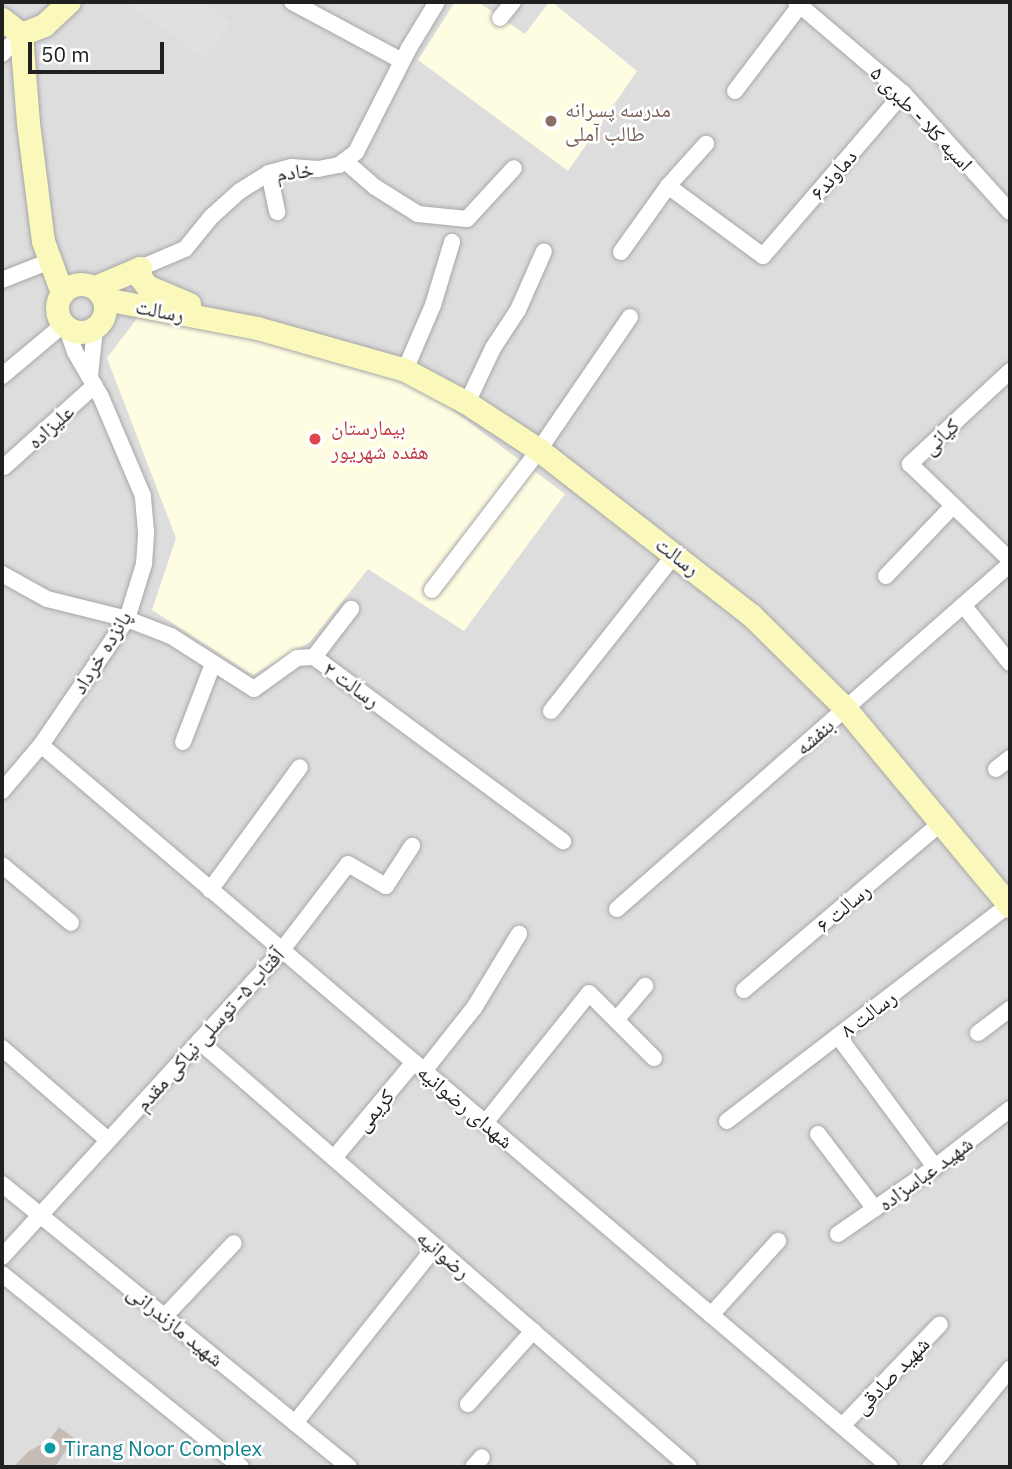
<!DOCTYPE html>
<meta charset="utf-8">
<style>
body{margin:0}
#map{position:relative;width:1012px;height:1469px;overflow:hidden;background:#f1ece6;font-family:"IBM Plex Sans","Noto Naskh Arabic",sans-serif}
div>[style]{position:absolute}
.residential>*{inset:0;background:#dedddd;transform-origin:0 0}
.education>*{inset:0;background:#fffde1}
.parking>*{inset:0;background:#e0e0e0}
.building>*{inset:0;background:#c5bcb5}
.roads{filter:drop-shadow(0 0 2px #a7a7a7) drop-shadow(0 0 2px #a7a7a7)}
.minor>*{height:16px;margin:-8px;padding:0 8px;transform-origin:8px;border-radius:8px;background:#fff}
.secondary>*{height:23px;margin:-11.5px;padding:0 11.5px;transform-origin:11.5px;border-radius:11.5px;background:#faf9bb}
.secondary>.ring{margin:-11.5px;padding:0;box-sizing:content-box;background:none;border:23px solid #faf9bb;border-radius:50%}
.dots>*{width:19px;height:19px;translate:-50% -50%;box-sizing:border-box;border:4px solid #fff;border-radius:50%}
span{translate:-50% -50%;white-space:nowrap;text-align:center;line-height:1.15;-webkit-text-stroke:5px #fff;paint-order:stroke}
.education-label{font-size:21px;color:#785e54}
.left{translate:0 -50%;text-align:left}
.street-label{font-size:21px;color:#202020}
.health-label{font-size:21px;color:#be3a42}
.culture-label{font-size:21px;color:#0d838f}
.frame{position:absolute;inset:0;border:4px solid #202020;pointer-events:none}
.scale{position:absolute;left:28px;top:42px;width:136px;height:32px;box-sizing:border-box;border:4px solid #202020;border-top:0;padding-left:9px;font-size:21px;line-height:24px;white-space:nowrap;color:#202020;-webkit-text-stroke:5px #fff;paint-order:stroke}
</style>
<div id="map">
<div class="residential">
<i style="left:2px;top:2px;width:1008px;height:1465px"></i>
</div>
<div class="education">
<i style="clip-path:polygon(455px 2px,478px 2px,525px 34px,549px 2px,552px 2px,637px 71px,568px 171px,418px 60px)"></i>
<i style="clip-path:polygon(145px 308px,419px 385px,565px 494px,464px 631px,368px 569px,310px 642px,253px 675px,152px 610px,176px 538px,107px 358px)"></i>
</div>
<div class="parking">
<i style="clip-path:polygon(126px 2px,203px 2px,231px 22px,204px 59px)"></i>
</div>
<div class="building">
<i style="clip-path:polygon(59px 1427px,74px 1438px,55px 1467px,13px 1467px,29px 1451px,49px 1440px)"></i>
</div>
<div class="roads">
<div class="minor">
<i style="left:292px;top:2px;width:125px;rotate:28.2deg"></i>
<i style="left:796px;top:2px;width:140px;rotate:40.4deg"></i>
<i style="left:903px;top:93px;width:160px;rotate:48deg"></i>
<i style="left:500px;top:18px;width:21px;rotate:-51deg"></i>
<i style="left:2px;top:54px;width:28px;rotate:-46deg"></i>
<i style="left:735px;top:91px;width:109px;rotate:-52.8deg"></i>
<i style="left:345px;top:161px;width:40px;rotate:41deg"></i>
<i style="left:375px;top:187px;width:51px;rotate:32.1deg"></i>
<i style="left:418px;top:214px;width:49px;rotate:5.8deg"></i>
<i style="left:467px;top:219px;width:69px;rotate:-47.3deg"></i>
<i style="left:269px;top:173px;width:40px;rotate:78deg"></i>
<i style="left:668px;top:186px;width:118px;rotate:36.4deg"></i>
<i style="left:763px;top:256px;width:215px;rotate:-49.3deg"></i>
<i style="left:621px;top:252px;width:81px;rotate:-54.5deg"></i>
<i style="left:668px;top:186px;width:57px;rotate:-47.9deg"></i>
<i style="left:140px;top:268px;width:49px;rotate:-22.9deg"></i>
<i style="left:185px;top:249px;width:41px;rotate:-50.9deg"></i>
<i style="left:211px;top:217px;width:39px;rotate:-42deg"></i>
<i style="left:240px;top:191px;width:34px;rotate:-32deg"></i>
<i style="left:269px;top:173px;width:23px;rotate:-15deg"></i>
<i style="left:291px;top:167px;width:27px;rotate:4deg"></i>
<i style="left:318px;top:169px;width:21px;rotate:-11deg"></i>
<i style="left:339px;top:165px;width:21px;rotate:-37deg"></i>
<i style="left:356px;top:152px;width:117px;rotate:-63deg"></i>
<i style="left:409px;top:48px;width:54px;rotate:-58.7deg"></i>
<i style="left:2px;top:280px;width:52px;rotate:-21.6deg"></i>
<i style="left:405px;top:370px;width:71px;rotate:-66.7deg"></i>
<i style="left:433px;top:305px;width:66px;rotate:-73.2deg"></i>
<i style="left:1010px;top:371px;width:137px;rotate:137.1deg"></i>
<i style="left:910px;top:464px;width:139px;rotate:43.8deg"></i>
<i style="left:2px;top:376px;width:80px;rotate:-39.9deg"></i>
<i style="left:90px;top:376px;width:47px;rotate:-83.9deg"></i>
<i style="left:467px;top:403px;width:61px;rotate:-64.7deg"></i>
<i style="left:493px;top:348px;width:45px;rotate:-56.7deg"></i>
<i style="left:518px;top:310px;width:64px;rotate:-66.2deg"></i>
<i style="left:4px;top:467px;width:122px;rotate:-42deg"></i>
<i style="left:2px;top:574px;width:51px;rotate:29.1deg"></i>
<i style="left:47px;top:599px;width:82px;rotate:14deg"></i>
<i style="left:127px;top:619px;width:47px;rotate:21.1deg"></i>
<i style="left:171px;top:636px;width:98px;rotate:32.6deg"></i>
<i style="left:254px;top:689px;width:53px;rotate:-35.8deg"></i>
<i style="left:297px;top:658px;width:17px;rotate:-3deg"></i>
<i style="left:314px;top:657px;width:310px;rotate:36.5deg"></i>
<i style="left:886px;top:576px;width:95px;rotate:-46.3deg"></i>
<i style="left:432px;top:590px;width:176px;rotate:-52.6deg"></i>
<i style="left:539px;top:450px;width:161px;rotate:-55.6deg"></i>
<i style="left:963px;top:605px;width:75px;rotate:51deg"></i>
<i style="left:314px;top:657px;width:61px;rotate:-52.4deg"></i>
<i style="left:551px;top:711px;width:200px;rotate:-51.7deg"></i>
<i style="left:183px;top:742px;width:84px;rotate:-69deg"></i>
<i style="left:41px;top:745px;width:1114px;rotate:40.38deg"></i>
<i style="left:996px;top:769px;width:18px;rotate:-38deg"></i>
<i style="left:2px;top:791px;width:60px;rotate:-49.7deg"></i>
<i style="left:41px;top:745px;width:153px;rotate:-55.7deg"></i>
<i style="left:127px;top:619px;width:58px;rotate:-72.8deg"></i>
<i style="left:144px;top:564px;width:32px;rotate:-86deg"></i>
<i style="left:146px;top:532px;width:36px;rotate:-95deg"></i>
<i style="left:143px;top:496px;width:108px;rotate:-113deg"></i>
<i style="left:101px;top:397px;width:52px;rotate:-120deg"></i>
<i style="left:75px;top:352px;width:24px;rotate:-109deg"></i>
<i style="left:2px;top:865px;width:90px;rotate:40deg"></i>
<i style="left:210px;top:890px;width:152px;rotate:-53.8deg"></i>
<i style="left:617px;top:909px;width:523px;rotate:-41.28deg"></i>
<i style="left:744px;top:990px;width:258px;rotate:-40.3deg"></i>
<i style="left:616px;top:1020px;width:45px;rotate:-49.5deg"></i>
<i style="left:978px;top:1033px;width:40px;rotate:-37deg"></i>
<i style="left:838px;top:1036px;width:163px;rotate:53.5deg"></i>
<i style="left:199px;top:1041px;width:649px;rotate:41deg"></i>
<i style="left:2px;top:1048px;width:140px;rotate:41deg"></i>
<i style="left:424px;top:1071px;width:80px;rotate:-51.6deg"></i>
<i style="left:474px;top:1008px;width:87px;rotate:-58.7deg"></i>
<i style="left:727px;top:1121px;width:355px;rotate:-37.5deg"></i>
<i style="left:485px;top:1123px;width:166px;rotate:-51.3deg"></i>
<i style="left:589px;top:993px;width:92px;rotate:45deg"></i>
<i style="left:818px;top:1134px;width:94px;rotate:52.8deg"></i>
<i style="left:334px;top:1158px;width:125px;rotate:-50.2deg"></i>
<i style="left:2px;top:1184px;width:448px;rotate:39.2deg"></i>
<i style="left:838px;top:1234px;width:118px;rotate:-34.6deg"></i>
<i style="left:935px;top:1167px;width:95px;rotate:-37.7deg"></i>
<i style="left:2px;top:1257px;width:416px;rotate:-47.6deg"></i>
<i style="left:282px;top:950px;width:108px;rotate:-52.5deg"></i>
<i style="left:348px;top:864px;width:44px;rotate:30.1deg"></i>
<i style="left:386px;top:886px;width:48px;rotate:-57deg"></i>
<i style="left:2px;top:1274px;width:307px;rotate:38.9deg"></i>
<i style="left:711px;top:1315px;width:100px;rotate:-47.8deg"></i>
<i style="left:165px;top:1316px;width:100px;rotate:-46.6deg"></i>
<i style="left:468px;top:1404px;width:98px;rotate:-48.3deg"></i>
<i style="left:295px;top:1423px;width:225px;rotate:-51.5deg"></i>
<i style="left:842px;top:1426px;width:141px;rotate:-46.1deg"></i>
<i style="left:473px;top:1467px;width:13px;rotate:-48deg"></i>
<i style="left:930px;top:1467px;width:127px;rotate:-50.8deg"></i>
</div>
<div class="secondary">
<i style="left:2px;top:19px;width:24px;rotate:38deg"></i>
<i style="left:21px;top:34px;width:89px;rotate:85.5deg"></i>
<i style="left:28px;top:123px;width:119px;rotate:82.8deg"></i>
<i style="left:43px;top:241px;width:55px;rotate:69.9deg"></i>
<i style="left:21px;top:34px;width:25px;rotate:-21deg"></i>
<i style="left:44px;top:25px;width:34px;rotate:-43deg"></i>
<i class="ring" style="left:57px;top:284px;width:25px;height:25px"></i>
<i style="left:95px;top:287px;width:49px;rotate:-22.9deg"></i>
<i style="left:140px;top:268px;width:9px;rotate:90deg"></i>
<i style="left:140px;top:277px;width:11px;rotate:52deg"></i>
<i style="left:147px;top:286px;width:46px;rotate:23.2deg"></i>
<i style="left:105px;top:299px;width:155px;rotate:10.8deg"></i>
<i style="left:257px;top:328px;width:154px;rotate:15.8deg"></i>
<i style="left:405px;top:370px;width:70px;rotate:28deg"></i>
<i style="left:467px;top:403px;width:86px;rotate:33.1deg"></i>
<i style="left:539px;top:450px;width:269px;rotate:37.9deg"></i>
<i style="left:751px;top:615px;width:132px;rotate:44.7deg"></i>
<i style="left:845px;top:708px;width:258px;rotate:50.2deg"></i>
</div>
</div>
<div class="dots">
<i style="left:551px;top:121px;background:#8d6e63"></i>
<i style="left:315px;top:439px;background:#e0444e"></i>
<i style="left:50px;top:1448px;background:#0f9aa8"></i>
</div>
<div class="education-label">
<span class="left" style="left:565px;top:121px">مدرسه پسرانه<br>طالب آملی</span>
</div>
<div class="street-label">
<span style="left:922px;top:118px;rotate:46deg">اسپه کلا - طبری ۵</span>
<span style="left:295px;top:171px;rotate:-7deg">خادم</span>
<span style="left:833px;top:174px;rotate:-49deg">دماوند۶</span>
<span style="left:160px;top:310px;rotate:11deg">رسالت</span>
<span style="left:50px;top:426px;rotate:-42deg">علیزاده</span>
<span style="left:940px;top:436px;rotate:-43deg">کیانی</span>
<span style="left:678px;top:556px;rotate:38deg">رسالت</span>
<span style="left:101px;top:652px;rotate:-58deg">پانزده خرداد</span>
<span style="left:352px;top:684px;rotate:36deg">رسالت ۲</span>
<span style="left:814px;top:736px;rotate:-41deg">بنفشه</span>
<span style="left:843px;top:907px;rotate:-40deg">رسالت ۶</span>
<span style="left:868px;top:1013px;rotate:-37deg">رسالت ۸</span>
<span style="left:209px;top:1029px;rotate:-48deg">آفتاب ۵- توسلی نیاکی مقدم</span>
<span style="left:466px;top:1106px;rotate:40deg">شهدای رضوانیه</span>
<span style="left:374px;top:1110px;rotate:-50deg">کریمی</span>
<span style="left:925px;top:1173px;rotate:-36deg">شهید عباسزاده</span>
<span style="left:444px;top:1254px;rotate:41deg">رضوانیه</span>
<span style="left:176px;top:1325px;rotate:39deg">شهید مازندرانی</span>
<span style="left:891px;top:1375px;rotate:-46deg">شهید صادقی</span>
</div>
<div class="health-label">
<span class="left" style="left:331px;top:439px">بیمارستان<br>هفده شهریور</span>
</div>
<div class="culture-label">
<span class="left" style="left:64px;top:1448px">Tirang Noor Complex</span>
</div>
<div class="frame"></div>
<div class="scale">50 m</div>
</div>
